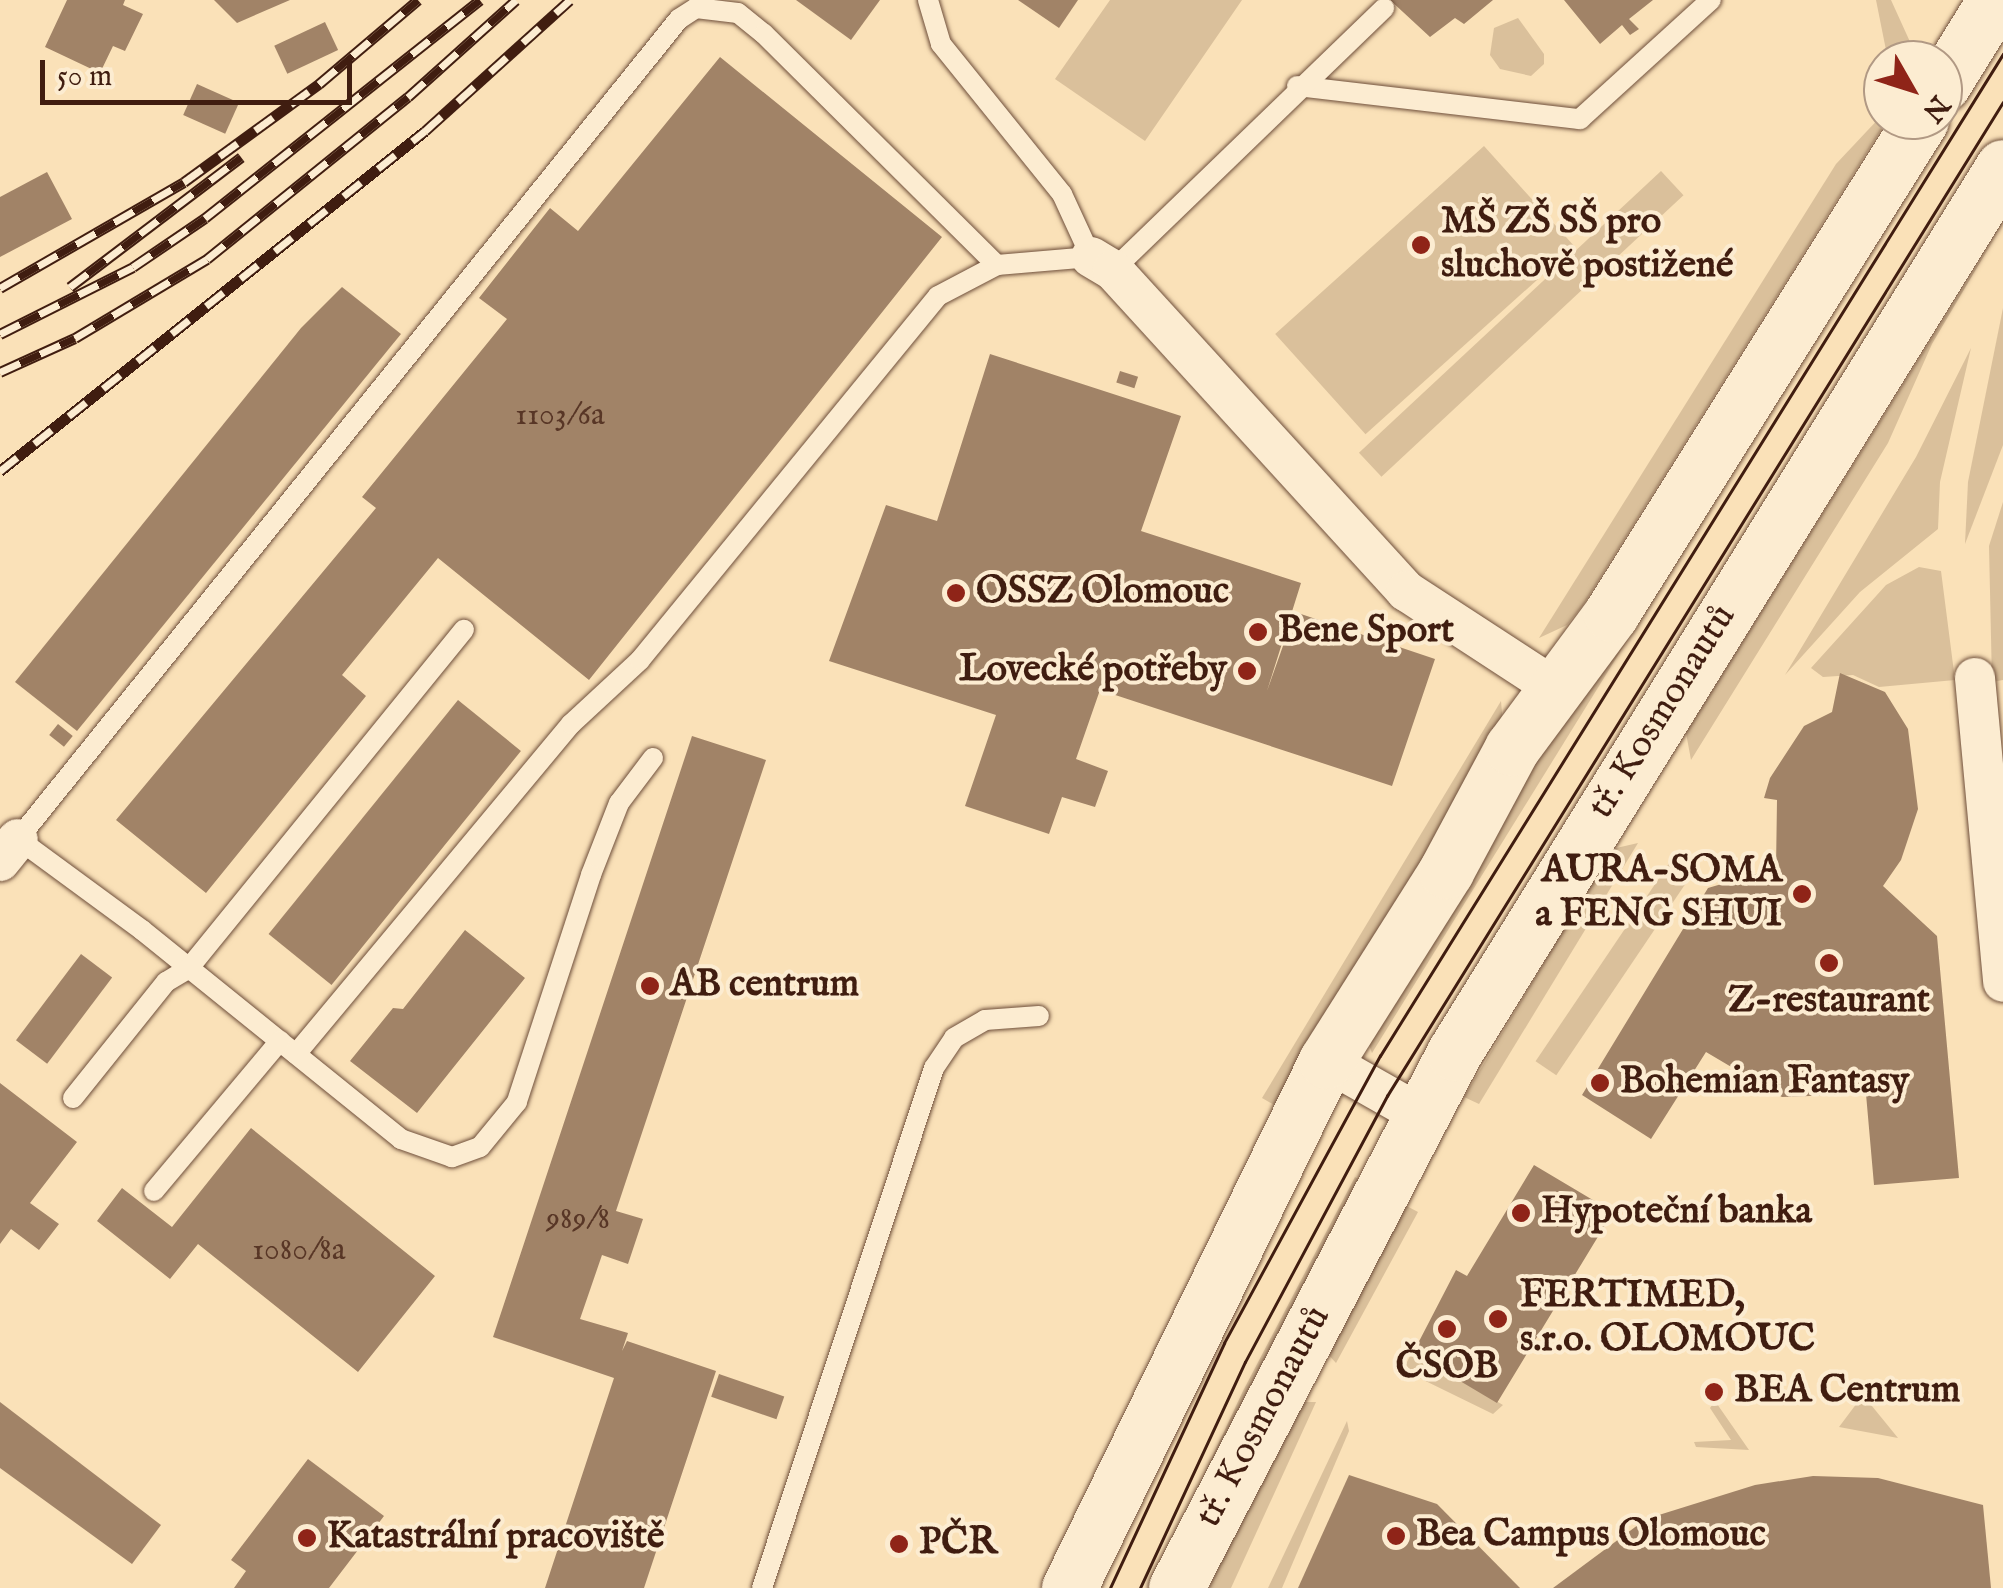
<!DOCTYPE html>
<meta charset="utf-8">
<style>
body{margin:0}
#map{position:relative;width:2003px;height:1588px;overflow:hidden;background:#fae1b8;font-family:"IM FELL English",serif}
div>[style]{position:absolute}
.green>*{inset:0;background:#dac09b;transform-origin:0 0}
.building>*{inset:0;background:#a18367;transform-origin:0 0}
.roads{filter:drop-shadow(0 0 2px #6e4e3a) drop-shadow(0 0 2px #6e4e3a)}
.lane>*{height:20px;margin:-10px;padding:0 10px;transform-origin:10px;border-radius:10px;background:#fcecd1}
.street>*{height:40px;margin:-20px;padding:0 20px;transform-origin:20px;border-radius:20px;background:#fcecd1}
.secondary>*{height:55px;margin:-27.5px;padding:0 27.5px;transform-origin:27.5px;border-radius:27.5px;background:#fcecd1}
.tram>*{height:2.5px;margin:-1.25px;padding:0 1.25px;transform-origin:1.25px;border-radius:1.25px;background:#401d10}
.rail>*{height:11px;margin-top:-5.5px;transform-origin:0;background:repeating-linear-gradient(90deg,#fcecd1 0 22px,#401d10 0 44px);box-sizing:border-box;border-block:2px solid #401d10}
.dots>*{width:28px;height:28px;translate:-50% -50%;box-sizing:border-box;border:5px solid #fcecd1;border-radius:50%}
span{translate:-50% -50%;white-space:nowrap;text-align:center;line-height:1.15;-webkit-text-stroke:8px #fcecd1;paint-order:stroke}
.number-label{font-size:32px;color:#583626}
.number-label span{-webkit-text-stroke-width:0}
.poi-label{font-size:38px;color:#401d10;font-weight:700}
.left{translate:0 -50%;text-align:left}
.right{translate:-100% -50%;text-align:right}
.street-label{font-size:38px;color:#401d10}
.north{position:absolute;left:1863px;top:40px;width:100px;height:100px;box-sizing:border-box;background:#fcecd1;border:2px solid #b19984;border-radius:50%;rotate:129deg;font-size:28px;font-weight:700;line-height:40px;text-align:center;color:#401d10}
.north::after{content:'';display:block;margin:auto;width:35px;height:45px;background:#8f2418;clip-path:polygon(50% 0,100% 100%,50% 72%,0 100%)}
.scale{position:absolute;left:40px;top:60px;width:312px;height:45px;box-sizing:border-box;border:5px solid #401d10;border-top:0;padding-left:12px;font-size:30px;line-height:35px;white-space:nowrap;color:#401d10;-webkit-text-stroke:8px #fcecd1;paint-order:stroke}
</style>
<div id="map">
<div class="green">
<i style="clip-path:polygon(1110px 0,1242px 0,1145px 141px,1055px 79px)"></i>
<i style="clip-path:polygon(1876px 0,1891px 0,1911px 44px,1901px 60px,1888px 60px)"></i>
<i style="clip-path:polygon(1518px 18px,1544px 54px,1544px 64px,1531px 76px,1500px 69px,1490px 55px,1494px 28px)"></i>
<i style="clip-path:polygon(1948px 102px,1954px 112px,1372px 1053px,1368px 1042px,1517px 793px)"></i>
<i style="clip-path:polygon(1883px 114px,1887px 120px,1583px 605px,1567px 625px,1539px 638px,1836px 164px)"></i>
<i style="left:1484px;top:146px;width:135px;height:281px;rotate:48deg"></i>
<i style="left:1661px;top:171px;width:33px;height:413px;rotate:47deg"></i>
<i style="clip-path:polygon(1995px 237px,1932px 344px,1888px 443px,1691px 760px,1686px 733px)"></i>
<i style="clip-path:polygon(2003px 308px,2003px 445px,1965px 544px,1968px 482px)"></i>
<i style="clip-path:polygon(1971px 348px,1940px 482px,1938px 529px,1860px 592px,1785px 675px,1916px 457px)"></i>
<i style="clip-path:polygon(2003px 502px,2003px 680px,1992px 682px,1989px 546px)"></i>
<i style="clip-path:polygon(1919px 567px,1941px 571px,1955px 680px,1879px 687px,1853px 675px,1823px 677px,1811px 668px,1886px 585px)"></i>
<i style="clip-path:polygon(1501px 701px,1503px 725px,1278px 1107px,1262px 1098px)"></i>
<i style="clip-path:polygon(1638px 843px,1479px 1104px,1464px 1097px,1612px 849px)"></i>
<i style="left:1672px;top:859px;width:25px;height:244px;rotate:34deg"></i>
<i style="clip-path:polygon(1355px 1177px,1367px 1184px,1151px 1588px,1243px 1391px)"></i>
<i style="clip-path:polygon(1401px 1203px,1418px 1212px,1336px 1363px,1325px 1351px)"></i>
<i style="clip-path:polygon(1415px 1346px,1414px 1353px,1503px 1405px,1493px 1414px,1403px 1370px)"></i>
<i style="clip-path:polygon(1863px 1395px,1898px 1438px,1839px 1427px)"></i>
<i style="clip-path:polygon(1715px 1401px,1749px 1450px,1696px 1447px,1694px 1442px,1731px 1440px,1710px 1408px)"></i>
<i style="clip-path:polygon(1305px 1402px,1316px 1402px,1231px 1588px,1209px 1588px,1293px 1410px)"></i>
<i style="clip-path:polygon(1347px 1421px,1349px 1431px,1282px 1588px,1268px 1588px)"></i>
</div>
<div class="building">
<i style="clip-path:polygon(67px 0,125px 0,123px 5px,143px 14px,125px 51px,113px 46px,100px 73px,45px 47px)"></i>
<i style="clip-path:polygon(214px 0,290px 0,237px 23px)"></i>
<i style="clip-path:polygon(796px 0,880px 0,851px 40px)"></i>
<i style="clip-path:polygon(1018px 0,1078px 0,1059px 28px)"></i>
<i style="clip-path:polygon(1390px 0,1493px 0,1464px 24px,1455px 18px,1430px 37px)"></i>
<i style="clip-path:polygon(1564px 0,1653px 0,1629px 19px,1639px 29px,1630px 35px,1622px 25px,1600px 44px)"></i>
<i style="left:325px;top:22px;width:31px;height:56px;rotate:65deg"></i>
<i style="clip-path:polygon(720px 57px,942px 237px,589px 680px,438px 558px,342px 675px,366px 696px,206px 893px,116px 820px,376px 508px,362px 497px,507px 319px,479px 298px,550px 208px,578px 231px)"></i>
<i style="left:197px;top:84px;width:46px;height:34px;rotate:24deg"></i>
<i style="clip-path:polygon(47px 172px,72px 219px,0 257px,0 197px)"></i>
<i style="clip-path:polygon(342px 287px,401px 334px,77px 731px,15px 682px,301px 328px)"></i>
<i style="clip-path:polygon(990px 354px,1181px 416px,1141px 531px,1301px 583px,1267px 691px,1295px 612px,1435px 659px,1392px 786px,1100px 690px,1076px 759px,1108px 771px,1095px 807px,1062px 797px,1049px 834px,965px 806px,996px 715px,829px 661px,886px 505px,937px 521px)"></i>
<i style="left:1120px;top:371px;width:19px;height:12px;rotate:18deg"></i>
<i style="clip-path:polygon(1840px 673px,1885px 692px,1908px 729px,1918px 809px,1901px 860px,1883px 886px,1937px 936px,1959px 1178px,1874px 1185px,1866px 1094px,1782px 1097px,1706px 1052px,1651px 1139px,1582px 1095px,1708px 888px,1776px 868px,1777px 800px,1764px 798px,1770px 778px,1804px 726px,1832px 712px)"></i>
<i style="left:458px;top:700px;width:81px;height:301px;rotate:39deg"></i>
<i style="left:58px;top:724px;width:19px;height:14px;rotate:39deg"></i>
<i style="clip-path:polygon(692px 736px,766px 760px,616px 1211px,643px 1219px,628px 1264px,602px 1255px,580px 1319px,628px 1333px,622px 1351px,627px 1341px,716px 1371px,644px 1588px,545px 1588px,614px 1378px,493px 1337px)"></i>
<i style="clip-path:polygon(465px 930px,525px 978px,417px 1113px,350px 1061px,393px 1008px,403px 1009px)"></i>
<i style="left:81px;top:954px;width:39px;height:108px;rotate:37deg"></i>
<i style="clip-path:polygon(0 1083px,77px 1142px,30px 1203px,59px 1224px,39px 1250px,11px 1229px,0 1244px)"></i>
<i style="clip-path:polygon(251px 1128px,435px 1276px,358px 1372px,198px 1244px,170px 1279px,97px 1221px,122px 1188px,172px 1227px)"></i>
<i style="clip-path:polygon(1534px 1165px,1613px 1212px,1497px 1403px,1413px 1353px,1456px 1270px,1467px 1276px)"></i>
<i style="left:719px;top:1374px;width:69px;height:24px;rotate:19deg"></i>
<i style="clip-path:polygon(0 1402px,161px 1525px,132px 1564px,0 1468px)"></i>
<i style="clip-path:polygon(308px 1459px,384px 1516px,329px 1588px,234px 1588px,246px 1571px,231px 1560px)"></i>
<i style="clip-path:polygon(1349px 1475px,1437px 1504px,1520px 1588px,1298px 1588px)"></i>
<i style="clip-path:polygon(1813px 1476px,1878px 1478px,1983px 1505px,1991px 1588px,1553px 1588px,1646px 1519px,1755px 1485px)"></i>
</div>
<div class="roads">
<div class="lane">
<i style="left:1297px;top:86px;width:285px;rotate:6.7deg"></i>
<i style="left:1580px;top:119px;width:177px;rotate:-42.3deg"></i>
<i style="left:1113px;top:270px;width:377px;rotate:-44deg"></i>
<i style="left:653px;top:758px;width:56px;rotate:127.1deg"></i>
<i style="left:619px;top:803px;width:77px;rotate:111.3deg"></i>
<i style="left:591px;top:875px;width:239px;rotate:108.1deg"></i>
<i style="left:517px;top:1102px;width:58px;rotate:129.4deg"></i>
<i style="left:480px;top:1147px;width:30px;rotate:160deg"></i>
<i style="left:452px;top:1157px;width:54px;rotate:-160.6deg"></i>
<i style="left:401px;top:1139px;width:333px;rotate:-141.1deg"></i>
<i style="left:142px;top:930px;width:154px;rotate:-143.7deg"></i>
<i style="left:18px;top:839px;width:1053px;rotate:-51.13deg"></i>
<i style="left:679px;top:19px;width:20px;rotate:-33deg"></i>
<i style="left:696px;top:8px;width:42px;rotate:6.8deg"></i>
<i style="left:738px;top:13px;width:33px;rotate:39deg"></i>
<i style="left:764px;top:34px;width:328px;rotate:44.8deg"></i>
<i style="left:296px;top:1054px;width:430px;rotate:-50.2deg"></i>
<i style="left:571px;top:724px;width:94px;rotate:-42.8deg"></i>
<i style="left:640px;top:660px;width:470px;rotate:-50.7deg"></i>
<i style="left:938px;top:296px;width:67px;rotate:-27.7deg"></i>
<i style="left:997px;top:265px;width:94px;rotate:-4.9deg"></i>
<i style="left:1091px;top:257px;width:69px;rotate:-114.7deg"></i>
<i style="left:1062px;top:194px;width:193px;rotate:-128.9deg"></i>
<i style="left:941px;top:44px;width:46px;rotate:-106.5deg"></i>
<i style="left:73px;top:1098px;width:149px;rotate:-51.3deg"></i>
<i style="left:166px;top:982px;width:27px;rotate:-31deg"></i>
<i style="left:189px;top:968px;width:436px;rotate:-50.9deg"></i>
<i style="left:154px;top:1191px;width:196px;rotate:-50deg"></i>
<i style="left:762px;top:1588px;width:548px;rotate:-71.7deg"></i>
<i style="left:934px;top:1068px;width:36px;rotate:-56deg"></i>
<i style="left:954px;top:1038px;width:36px;rotate:-30deg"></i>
<i style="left:985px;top:1020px;width:54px;rotate:-4.2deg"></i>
</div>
<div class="street">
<i style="left:1091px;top:257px;width:26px;rotate:31deg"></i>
<i style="left:1113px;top:270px;width:435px;rotate:47.6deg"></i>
<i style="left:1406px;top:591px;width:178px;rotate:33.1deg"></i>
<i style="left:1975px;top:678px;width:305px;rotate:84.7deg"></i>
<i style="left:0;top:861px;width:28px;rotate:-51deg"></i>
<i style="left:1326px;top:1061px;width:109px;rotate:29.6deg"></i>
</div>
<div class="secondary">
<i style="left:1943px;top:84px;width:99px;rotate:-58.2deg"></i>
<i style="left:1069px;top:1588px;width:586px;rotate:-64deg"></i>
<i style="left:1326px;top:1061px;width:225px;rotate:-57.7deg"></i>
<i style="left:1446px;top:871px;width:140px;rotate:-61.8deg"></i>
<i style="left:1512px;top:748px;width:167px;rotate:-53.5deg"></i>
<i style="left:1611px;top:614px;width:583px;rotate:-57.89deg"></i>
<i style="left:1176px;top:1588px;width:603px;rotate:-62.54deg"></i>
<i style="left:1454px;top:1053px;width:1042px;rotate:-58.22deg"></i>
</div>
</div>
<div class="tram">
<i style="left:1110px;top:1588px;width:270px;rotate:-65deg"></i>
<i style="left:1224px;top:1343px;width:327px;rotate:-61.5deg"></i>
<i style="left:1380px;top:1056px;width:1180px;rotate:-58.13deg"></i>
<i style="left:1140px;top:1588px;width:249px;rotate:-65.1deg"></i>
<i style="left:1245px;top:1362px;width:302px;rotate:-61.9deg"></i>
<i style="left:1387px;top:1096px;width:1169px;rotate:-58.21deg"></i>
</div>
<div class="rail">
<i style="left:70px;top:287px;width:215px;rotate:-37.2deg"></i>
<i style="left:0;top:288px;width:212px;rotate:-29.9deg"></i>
<i style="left:184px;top:182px;width:167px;rotate:-36deg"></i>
<i style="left:319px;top:84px;width:130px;rotate:-40.3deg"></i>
<i style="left:0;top:334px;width:149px;rotate:-26.7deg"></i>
<i style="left:133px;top:267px;width:87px;rotate:-34.2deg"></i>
<i style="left:205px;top:218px;width:351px;rotate:-38.4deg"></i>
<i style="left:0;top:372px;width:82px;rotate:-24.4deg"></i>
<i style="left:75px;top:338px;width:154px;rotate:-30.9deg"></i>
<i style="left:207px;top:259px;width:258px;rotate:-38.9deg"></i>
<i style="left:408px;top:97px;width:145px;rotate:-41.9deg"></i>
<i style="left:0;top:471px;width:544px;rotate:-38.66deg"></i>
<i style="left:425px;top:131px;width:195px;rotate:-42.1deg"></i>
</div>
<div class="dots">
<i style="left:1421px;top:245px;background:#8f2418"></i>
<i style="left:956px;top:593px;background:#8f2418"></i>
<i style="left:1258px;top:632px;background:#8f2418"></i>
<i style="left:1247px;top:671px;background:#8f2418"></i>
<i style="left:1802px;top:894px;background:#8f2418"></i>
<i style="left:1829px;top:963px;background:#8f2418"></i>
<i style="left:650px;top:986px;background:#8f2418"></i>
<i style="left:1600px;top:1083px;background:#8f2418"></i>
<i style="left:1521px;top:1213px;background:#8f2418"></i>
<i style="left:1498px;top:1319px;background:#8f2418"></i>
<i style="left:1447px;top:1329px;background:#8f2418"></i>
<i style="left:1714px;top:1392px;background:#8f2418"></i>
<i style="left:1396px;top:1536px;background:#8f2418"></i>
<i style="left:307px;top:1538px;background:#8f2418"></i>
<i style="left:899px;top:1544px;background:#8f2418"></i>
</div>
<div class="number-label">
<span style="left:560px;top:416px">1103/6a</span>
<span style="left:578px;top:1220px">989/8</span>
<span style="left:299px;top:1251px">1080/8a</span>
</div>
<div class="poi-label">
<span class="left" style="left:1441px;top:245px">MŠ ZŠ SŠ pro<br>sluchově postižené</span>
<span class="left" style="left:976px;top:593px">OSSZ Olomouc</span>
<span class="left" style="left:1278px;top:632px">Bene Sport</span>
<span class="right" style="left:1227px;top:671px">Lovecké potřeby</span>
<span class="right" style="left:1782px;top:894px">AURA-SOMA<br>a FENG SHUI</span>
<span class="left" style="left:670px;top:986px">AB centrum</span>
<span style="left:1829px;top:1002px">Z-restaurant</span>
<span class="left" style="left:1620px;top:1083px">Bohemian Fantasy</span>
<span class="left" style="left:1541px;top:1213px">Hypoteční banka</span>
<span class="left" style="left:1520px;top:1319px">FERTIMED,<br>s.r.o. OLOMOUC</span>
<span style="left:1447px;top:1368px">ČSOB</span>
<span class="left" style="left:1734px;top:1392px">BEA Centrum</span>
<span class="left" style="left:1416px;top:1536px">Bea Campus Olomouc</span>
<span class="left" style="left:327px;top:1538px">Katastrální pracoviště</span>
<span class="left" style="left:919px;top:1544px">PČR</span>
</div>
<div class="street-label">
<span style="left:1663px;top:712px;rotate:-58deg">tř. Kosmonautů</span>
<span style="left:1264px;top:1417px;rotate:-62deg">tř. Kosmonautů</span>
</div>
<div class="north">N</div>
<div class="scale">50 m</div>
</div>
